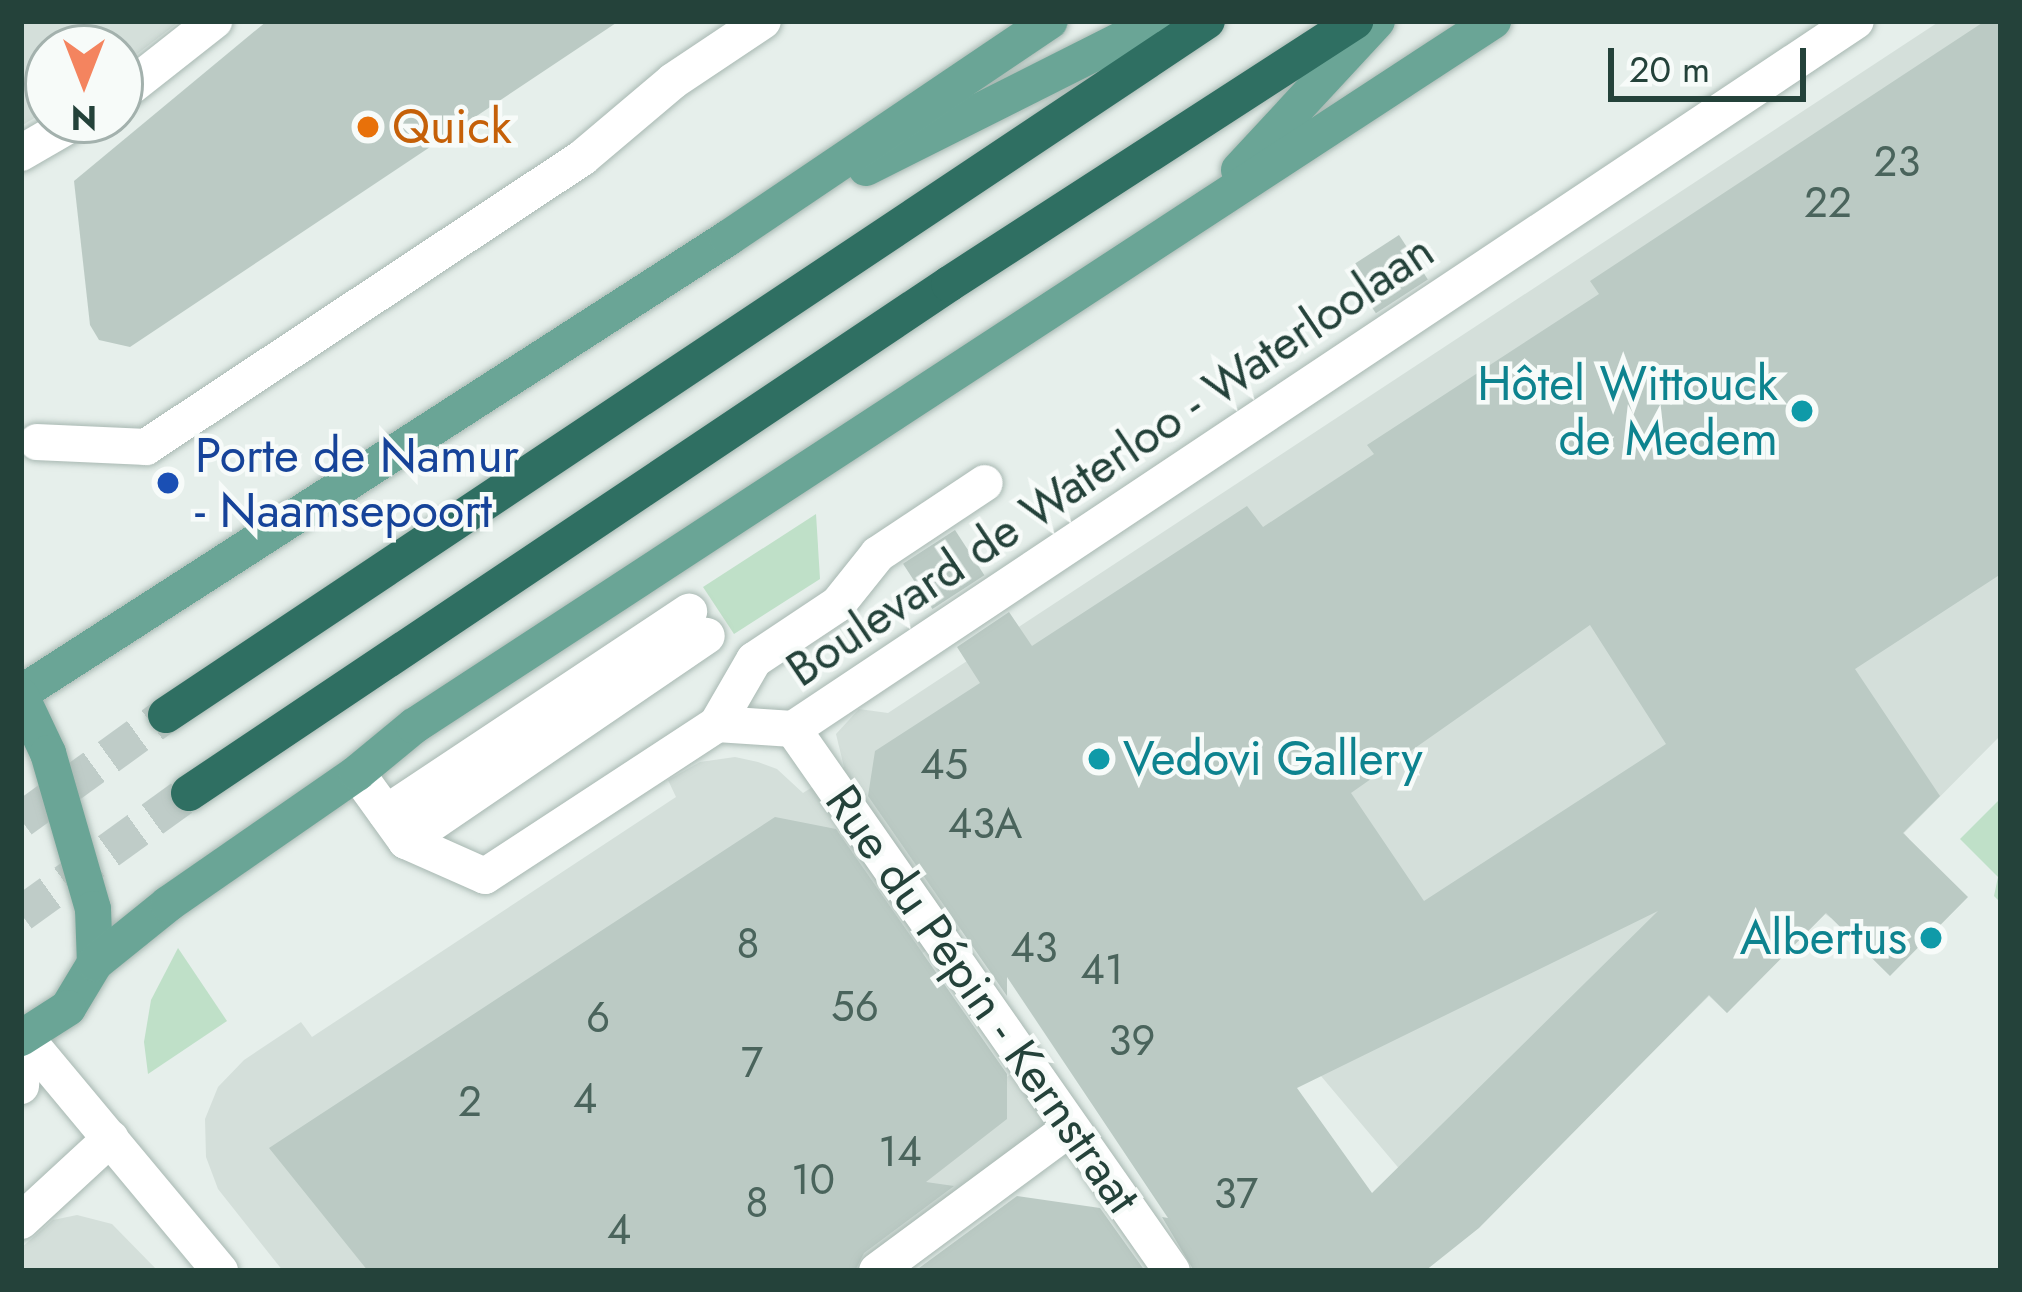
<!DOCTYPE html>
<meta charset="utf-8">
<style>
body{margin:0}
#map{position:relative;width:2022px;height:1292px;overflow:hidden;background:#e6efeb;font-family:Jost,sans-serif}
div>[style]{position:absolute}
.built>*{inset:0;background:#d4dfda}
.green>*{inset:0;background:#bfe0c8}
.building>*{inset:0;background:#bbcac4;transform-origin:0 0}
.highway-tunnel>*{height:36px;margin-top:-18px;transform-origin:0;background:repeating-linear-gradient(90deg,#bfccc8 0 36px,transparent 0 54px)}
.roads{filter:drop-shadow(0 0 3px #a8b8b2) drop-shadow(0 0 3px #a8b8b2)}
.minor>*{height:36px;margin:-18px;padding:0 18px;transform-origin:18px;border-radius:18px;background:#fff}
.major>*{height:36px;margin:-18px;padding:0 18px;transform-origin:18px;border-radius:18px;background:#6aa596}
.highway>*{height:36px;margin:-18px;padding:0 18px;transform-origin:18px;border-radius:18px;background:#2f6f62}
.dots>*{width:33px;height:33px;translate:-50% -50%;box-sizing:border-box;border:6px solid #f7fbf9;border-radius:50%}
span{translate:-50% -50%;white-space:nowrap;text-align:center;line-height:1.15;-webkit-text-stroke:9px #f7fbf9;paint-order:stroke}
.number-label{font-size:42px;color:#4a645c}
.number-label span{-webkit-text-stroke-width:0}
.food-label{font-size:48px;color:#c56008}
.left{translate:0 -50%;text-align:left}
.culture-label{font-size:48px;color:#0d838f}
.right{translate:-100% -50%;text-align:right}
.transit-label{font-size:48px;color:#164399}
.street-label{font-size:48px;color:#24423a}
.frame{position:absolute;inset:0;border:24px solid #24423a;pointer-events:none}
.north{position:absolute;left:24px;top:24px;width:120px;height:120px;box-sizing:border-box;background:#f7fbf9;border:3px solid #a3b1ad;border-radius:50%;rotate:180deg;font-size:33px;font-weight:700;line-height:48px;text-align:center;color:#24423a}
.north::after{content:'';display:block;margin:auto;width:42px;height:54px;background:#f4845f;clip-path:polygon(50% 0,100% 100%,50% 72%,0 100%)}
.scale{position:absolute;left:1608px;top:48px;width:198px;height:54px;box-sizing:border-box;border:6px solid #24423a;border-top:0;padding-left:15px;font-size:36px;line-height:42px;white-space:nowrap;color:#24423a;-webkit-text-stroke:9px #f7fbf9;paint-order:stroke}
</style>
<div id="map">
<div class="built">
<i style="clip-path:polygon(21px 21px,180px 21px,120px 67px,120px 48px,48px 48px,48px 110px,21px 126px)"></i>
<i style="clip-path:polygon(1940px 21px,2001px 21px,2001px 735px,1904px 833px,1909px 839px,1831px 918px,1825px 914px,1727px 1013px,1709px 996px,1461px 1242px,1116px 833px,916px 957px,1002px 1080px,1016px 1071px,1059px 1135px,874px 1271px,283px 1271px,218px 1189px,206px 1157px,205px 1119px,218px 1087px,244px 1060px,301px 1022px,312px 1037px,676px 797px,668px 780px,700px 762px,735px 757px,758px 762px,777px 769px,803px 793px,844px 767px,836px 734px,859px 709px,888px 713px)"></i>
<i style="clip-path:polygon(77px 1215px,112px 1224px,158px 1271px,21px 1271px,21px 1248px,53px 1220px)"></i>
</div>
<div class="green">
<i style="clip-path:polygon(816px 514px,820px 579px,734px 634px,703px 587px)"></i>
<i style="clip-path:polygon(2001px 798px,2001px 903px,1994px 896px,1998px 877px,1960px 839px)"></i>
<i style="clip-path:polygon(178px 948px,227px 1021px,148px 1074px,144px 1042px,151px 1000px)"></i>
</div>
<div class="building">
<i style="clip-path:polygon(267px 21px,619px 21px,130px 347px,99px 340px,90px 325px,74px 181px)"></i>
<i style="clip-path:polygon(evenodd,1985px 21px,2001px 21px,2001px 574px,1855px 669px,1940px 796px,1903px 833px,1968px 897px,1890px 976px,1826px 913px,1727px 1013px,1709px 995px,1479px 1228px,1425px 1271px,1194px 1271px,1162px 1217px,1168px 1218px,1007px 977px,1007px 996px,868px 796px,875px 751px,980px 683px,957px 647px,1009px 612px,1032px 646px,1247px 506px,1263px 527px,1374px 454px,1367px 445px,1599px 294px,1590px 281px,1985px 21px,1590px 625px,1666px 744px,1424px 901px,1351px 793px,1590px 625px,1985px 21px,1658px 911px,1372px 1193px,1297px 1088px,1658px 911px)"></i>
<i style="left:1399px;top:235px;width:53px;height:62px;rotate:57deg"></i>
<i style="left:955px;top:530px;width:54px;height:62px;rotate:57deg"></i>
<i style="clip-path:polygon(775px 817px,836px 829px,1007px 1074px,1007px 1119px,926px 1182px,954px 1186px,864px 1253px,855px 1271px,368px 1271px,269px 1148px)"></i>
<i style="clip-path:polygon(1017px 1196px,1100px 1208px,1145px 1271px,915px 1271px)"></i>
</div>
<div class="highway-tunnel">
<i style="left:21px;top:820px;width:179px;rotate:-35.9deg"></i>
<i style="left:21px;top:914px;width:207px;rotate:-35.8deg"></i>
</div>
<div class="roads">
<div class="minor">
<i style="left:120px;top:95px;width:120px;rotate:-38.2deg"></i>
<i style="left:21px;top:153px;width:66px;rotate:-30.1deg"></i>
<i style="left:37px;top:442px;width:109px;rotate:2.6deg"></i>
<i style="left:146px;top:447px;width:523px;rotate:-33.54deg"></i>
<i style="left:582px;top:158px;width:119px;rotate:-40.2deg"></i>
<i style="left:673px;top:81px;width:108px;rotate:-33.7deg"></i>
<i style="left:717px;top:724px;width:74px;rotate:-60deg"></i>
<i style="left:754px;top:660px;width:101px;rotate:-33.7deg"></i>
<i style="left:838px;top:604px;width:64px;rotate:-51.3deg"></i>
<i style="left:878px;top:554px;width:128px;rotate:-33.6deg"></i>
<i style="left:793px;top:729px;width:661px;rotate:55.04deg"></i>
<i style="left:357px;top:773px;width:84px;rotate:54.2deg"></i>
<i style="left:406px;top:841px;width:86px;rotate:23.9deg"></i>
<i style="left:485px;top:876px;width:277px;rotate:-33.2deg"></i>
<i style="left:717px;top:724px;width:76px;rotate:3.8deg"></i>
<i style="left:793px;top:729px;width:1277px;rotate:-33.67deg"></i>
<i style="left:386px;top:813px;width:364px;rotate:-33.6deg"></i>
<i style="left:406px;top:841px;width:364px;rotate:-34.3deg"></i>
<i style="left:25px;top:1037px;width:305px;rotate:50.2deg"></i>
<i style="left:21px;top:1086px;width:49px;rotate:-85.3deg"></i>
<i style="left:21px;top:1221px;width:122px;rotate:-42.7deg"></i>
<i style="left:877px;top:1271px;width:240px;rotate:-36.5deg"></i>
</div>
<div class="major">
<i style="left:866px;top:168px;width:327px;rotate:-26.7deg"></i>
<i style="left:1239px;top:170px;width:203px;rotate:-47.2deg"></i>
<i style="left:21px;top:693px;width:841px;rotate:-32.76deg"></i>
<i style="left:728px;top:238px;width:388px;rotate:-34deg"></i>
<i style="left:21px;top:696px;width:63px;rotate:64.7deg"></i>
<i style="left:48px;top:753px;width:162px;rotate:73.9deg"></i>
<i style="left:93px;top:909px;width:54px;rotate:87.9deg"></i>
<i style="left:95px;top:963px;width:52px;rotate:121deg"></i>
<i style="left:68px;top:1008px;width:56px;rotate:147.4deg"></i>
<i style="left:95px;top:963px;width:94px;rotate:-38.9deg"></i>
<i style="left:168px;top:904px;width:230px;rotate:-34.7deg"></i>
<i style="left:357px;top:773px;width:74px;rotate:-39.5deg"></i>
<i style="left:414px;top:726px;width:1289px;rotate:-33.16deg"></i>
</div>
<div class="highway">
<i style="left:166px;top:715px;width:1251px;rotate:-33.69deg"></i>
<i style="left:189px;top:793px;width:915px;rotate:-33.81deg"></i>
<i style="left:949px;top:284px;width:484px;rotate:-32.9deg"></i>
</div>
</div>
<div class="dots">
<i style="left:368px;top:127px;background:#e8710a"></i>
<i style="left:1802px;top:411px;background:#0f9aa8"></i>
<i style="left:168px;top:483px;background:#1a4fb4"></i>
<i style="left:1099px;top:759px;background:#0f9aa8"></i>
<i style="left:1931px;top:938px;background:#0f9aa8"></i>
</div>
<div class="number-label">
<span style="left:1897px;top:162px">23</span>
<span style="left:1828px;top:203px">22</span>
<span style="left:944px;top:765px">45</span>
<span style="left:985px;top:824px">43A</span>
<span style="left:748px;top:944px">8</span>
<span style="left:1034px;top:948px">43</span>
<span style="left:1102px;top:970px">41</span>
<span style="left:855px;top:1007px">56</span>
<span style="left:598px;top:1018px">6</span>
<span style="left:1132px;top:1041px">39</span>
<span style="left:752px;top:1063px">7</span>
<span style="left:585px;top:1099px">4</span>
<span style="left:470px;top:1102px">2</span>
<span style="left:900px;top:1152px">14</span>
<span style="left:813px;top:1180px">10</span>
<span style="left:1236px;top:1194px">37</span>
<span style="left:757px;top:1203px">8</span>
<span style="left:619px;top:1230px">4</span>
</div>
<div class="food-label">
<span class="left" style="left:392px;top:127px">Quick</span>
</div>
<div class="culture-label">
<span class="right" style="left:1778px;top:411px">Hôtel Wittouck<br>de Medem</span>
<span class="left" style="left:1123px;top:759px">Vedovi Gallery</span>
<span class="right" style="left:1907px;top:938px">Albertus</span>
</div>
<div class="transit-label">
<span class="left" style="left:195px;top:483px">Porte de Namur<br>- Naamsepoort</span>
</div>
<div class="street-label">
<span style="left:1110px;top:460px;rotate:-34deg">Boulevard de Waterloo - Waterloolaan</span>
<span style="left:983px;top:999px;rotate:55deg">Rue du Pépin - Kernstraat</span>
</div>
<div class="frame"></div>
<div class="north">N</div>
<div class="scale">20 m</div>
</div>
